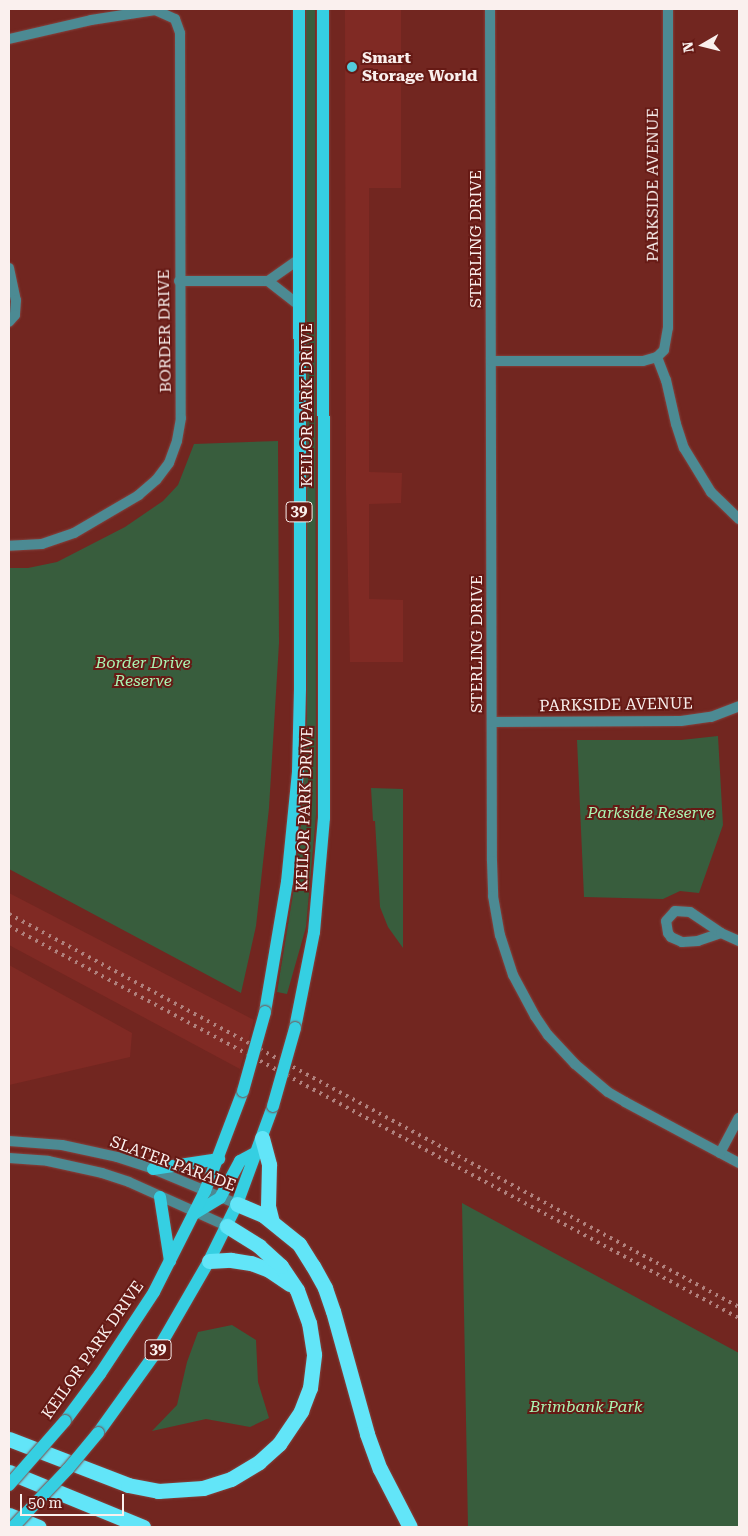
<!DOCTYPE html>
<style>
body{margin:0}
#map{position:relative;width:748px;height:1536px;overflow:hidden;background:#722620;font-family:"Roboto Serif",serif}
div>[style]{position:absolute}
.built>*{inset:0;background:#802a24}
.green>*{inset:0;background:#385d3d}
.roads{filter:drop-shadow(0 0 1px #85423d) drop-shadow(0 0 1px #85423d)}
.street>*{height:10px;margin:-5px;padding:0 5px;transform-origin:5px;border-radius:5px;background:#4c8a93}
.primary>*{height:12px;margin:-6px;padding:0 6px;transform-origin:6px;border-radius:6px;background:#35cfe2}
.highway>*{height:15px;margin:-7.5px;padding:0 7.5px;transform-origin:7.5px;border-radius:7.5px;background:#62e5f8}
.rail>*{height:4px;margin-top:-2px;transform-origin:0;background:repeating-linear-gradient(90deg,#b0817d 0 2.5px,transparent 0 7.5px)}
.bridges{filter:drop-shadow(0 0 1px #85423d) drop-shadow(0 0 1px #85423d)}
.primary-bridge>*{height:12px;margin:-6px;padding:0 6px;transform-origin:6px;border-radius:6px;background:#35cfe2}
.dots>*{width:14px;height:14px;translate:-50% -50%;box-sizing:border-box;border:2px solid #661a15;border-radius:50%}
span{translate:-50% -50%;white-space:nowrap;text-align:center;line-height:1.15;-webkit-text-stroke:4px #661a15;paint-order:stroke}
.shield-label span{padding:1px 4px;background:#661a15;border:1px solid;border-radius:4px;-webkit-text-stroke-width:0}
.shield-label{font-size:15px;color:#faf0ee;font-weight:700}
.poi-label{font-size:16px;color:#faf0ee;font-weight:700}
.left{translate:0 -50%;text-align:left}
.street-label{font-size:16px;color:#faf0ee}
.park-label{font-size:16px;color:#a9f4b2;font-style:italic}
.frame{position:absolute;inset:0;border:10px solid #faf0ee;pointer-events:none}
.north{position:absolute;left:678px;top:20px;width:50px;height:50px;-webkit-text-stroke:4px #661a15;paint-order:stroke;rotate:262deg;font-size:14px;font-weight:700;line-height:20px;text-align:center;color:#faf0ee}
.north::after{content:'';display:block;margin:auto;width:18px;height:22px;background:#faf0ee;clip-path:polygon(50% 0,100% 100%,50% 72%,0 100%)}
.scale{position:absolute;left:20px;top:1494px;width:104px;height:22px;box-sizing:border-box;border:2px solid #faf0ee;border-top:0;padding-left:6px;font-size:15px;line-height:18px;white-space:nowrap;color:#faf0ee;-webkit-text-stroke:4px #661a15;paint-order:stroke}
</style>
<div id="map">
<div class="built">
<i style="clip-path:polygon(345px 9px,401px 9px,401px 188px,369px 188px,369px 472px,402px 473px,401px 503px,369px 504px,369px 599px,403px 600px,403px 662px,350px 662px,346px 489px)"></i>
<i style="clip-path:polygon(9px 893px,254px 1020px,240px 1069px,9px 945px)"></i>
<i style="clip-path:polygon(9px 965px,132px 1033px,130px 1057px,9px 1085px)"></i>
</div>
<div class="green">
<i style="clip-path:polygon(306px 9px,315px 9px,316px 815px,306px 927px,287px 994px,277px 992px,294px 888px,302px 813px,307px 715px)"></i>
<i style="clip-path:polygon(278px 441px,279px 643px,269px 808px,256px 926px,241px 993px,9px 869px,9px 568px,28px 568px,57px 562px,125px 527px,163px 501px,178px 485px,194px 444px)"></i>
<i style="clip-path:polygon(718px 736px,723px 825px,699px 893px,680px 891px,663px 899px,584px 897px,577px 740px,681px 740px)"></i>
<i style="clip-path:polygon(371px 788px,403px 789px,403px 948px,388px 927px,380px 907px,375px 821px,373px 821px)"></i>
<i style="clip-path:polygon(462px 1203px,739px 1353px,739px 1527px,468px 1527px)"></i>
<i style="clip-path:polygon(232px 1325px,256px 1340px,258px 1382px,269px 1418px,250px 1427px,206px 1419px,152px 1431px,177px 1405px,187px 1362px,198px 1332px)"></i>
</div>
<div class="roads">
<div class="street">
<i style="left:490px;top:9px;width:852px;rotate:89.87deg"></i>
<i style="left:492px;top:861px;width:35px;rotate:88deg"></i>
<i style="left:493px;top:896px;width:40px;rotate:80deg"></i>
<i style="left:500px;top:935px;width:42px;rotate:72deg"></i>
<i style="left:513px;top:975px;width:47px;rotate:61.8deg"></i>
<i style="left:535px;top:1016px;width:23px;rotate:56deg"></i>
<i style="left:548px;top:1035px;width:40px;rotate:47deg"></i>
<i style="left:575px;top:1064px;width:43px;rotate:40.3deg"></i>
<i style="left:608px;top:1092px;width:20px;rotate:30deg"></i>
<i style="left:625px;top:1102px;width:129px;rotate:28.2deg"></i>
<i style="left:9px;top:39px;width:84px;rotate:-13deg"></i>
<i style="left:91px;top:20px;width:65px;rotate:-8.9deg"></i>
<i style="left:155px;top:10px;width:22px;rotate:24deg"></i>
<i style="left:175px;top:19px;width:15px;rotate:70deg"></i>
<i style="left:180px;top:33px;width:385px;rotate:89.9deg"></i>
<i style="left:181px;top:418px;width:23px;rotate:100deg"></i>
<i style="left:177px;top:441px;width:23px;rotate:110deg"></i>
<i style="left:169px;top:463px;width:21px;rotate:127deg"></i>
<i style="left:156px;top:480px;width:23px;rotate:139deg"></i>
<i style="left:139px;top:495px;width:75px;rotate:149.7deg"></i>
<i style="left:74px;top:533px;width:34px;rotate:161deg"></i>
<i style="left:42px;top:544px;width:33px;rotate:177deg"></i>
<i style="left:9px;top:268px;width:33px;rotate:78deg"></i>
<i style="left:16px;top:300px;width:15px;rotate:94deg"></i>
<i style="left:15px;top:315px;width:9px;rotate:131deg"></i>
<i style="left:179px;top:281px;width:89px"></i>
<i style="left:268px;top:281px;width:38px;rotate:-35deg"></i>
<i style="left:268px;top:281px;width:39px;rotate:38deg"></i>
<i style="left:657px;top:357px;width:25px;rotate:69deg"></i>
<i style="left:666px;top:380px;width:45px;rotate:77.2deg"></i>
<i style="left:676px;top:424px;width:25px;rotate:72deg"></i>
<i style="left:684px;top:448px;width:52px;rotate:58.5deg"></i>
<i style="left:711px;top:492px;width:39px;rotate:44deg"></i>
<i style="left:491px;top:361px;width:152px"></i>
<i style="left:643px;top:361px;width:15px;rotate:-16deg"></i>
<i style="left:657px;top:357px;width:10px;rotate:-45deg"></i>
<i style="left:664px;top:350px;width:22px;rotate:-80deg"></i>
<i style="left:668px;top:328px;width:319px;rotate:-90deg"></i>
<i style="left:492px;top:722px;width:189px;rotate:-0.3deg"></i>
<i style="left:681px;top:721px;width:30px;rotate:-8deg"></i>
<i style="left:711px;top:717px;width:30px;rotate:-21deg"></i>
<i style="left:721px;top:933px;width:24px;rotate:161deg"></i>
<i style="left:698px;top:941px;width:16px;rotate:176deg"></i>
<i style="left:682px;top:942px;width:12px;rotate:-156deg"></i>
<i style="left:671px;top:937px;width:5px;rotate:-127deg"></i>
<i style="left:668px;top:933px;width:12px;rotate:-99deg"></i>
<i style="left:666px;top:921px;width:13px;rotate:-48deg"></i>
<i style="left:675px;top:911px;width:15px;rotate:4deg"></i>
<i style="left:690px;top:912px;width:37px;rotate:34deg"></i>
<i style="left:721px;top:933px;width:20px;rotate:24deg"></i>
<i style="left:9px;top:1141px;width:53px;rotate:4.3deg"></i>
<i style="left:62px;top:1145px;width:56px;rotate:12.3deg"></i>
<i style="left:117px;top:1157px;width:38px;rotate:18deg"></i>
<i style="left:153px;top:1169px;width:91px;rotate:22.6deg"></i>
<i style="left:720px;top:1153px;width:40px;rotate:-62deg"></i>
<i style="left:9px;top:1158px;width:39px;rotate:4deg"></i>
<i style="left:48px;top:1161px;width:55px;rotate:12.5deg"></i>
<i style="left:102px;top:1173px;width:28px;rotate:18deg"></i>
<i style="left:129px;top:1182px;width:107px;rotate:24.2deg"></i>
</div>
<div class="primary">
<i style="left:265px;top:1012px;width:132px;rotate:-80.4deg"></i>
<i style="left:287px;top:882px;width:112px;rotate:-84.3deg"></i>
<i style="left:298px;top:771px;width:83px;rotate:-88.6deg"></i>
<i style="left:300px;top:688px;width:679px;rotate:-90.08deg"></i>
<i style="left:295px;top:1028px;width:98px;rotate:-78.8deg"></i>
<i style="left:314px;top:932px;width:114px;rotate:-85deg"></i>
<i style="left:324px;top:818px;width:809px;rotate:-90.07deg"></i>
<i style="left:153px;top:1169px;width:67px;rotate:-8.6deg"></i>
<i style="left:160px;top:1197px;width:65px;rotate:81.1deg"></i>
<i style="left:195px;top:1213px;width:29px;rotate:-31deg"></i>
<i style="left:220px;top:1198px;width:42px;rotate:-61.6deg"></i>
<i style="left:240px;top:1161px;width:19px;rotate:-28deg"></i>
<i style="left:65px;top:1421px;width:59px;rotate:-53.3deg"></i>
<i style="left:100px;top:1374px;width:98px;rotate:-56.6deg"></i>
<i style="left:154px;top:1292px;width:113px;rotate:-63.2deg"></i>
<i style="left:205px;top:1191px;width:107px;rotate:-69.2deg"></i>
<i style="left:98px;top:1433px;width:101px;rotate:-54.3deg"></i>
<i style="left:157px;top:1351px;width:104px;rotate:-60deg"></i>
<i style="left:209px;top:1261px;width:64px;rotate:-63.8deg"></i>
<i style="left:237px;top:1204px;width:104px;rotate:-69.8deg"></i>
</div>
<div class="highway">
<i style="left:262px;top:1138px;width:28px;rotate:75deg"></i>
<i style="left:269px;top:1165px;width:41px;rotate:91.4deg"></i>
<i style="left:268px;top:1206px;width:16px;rotate:76deg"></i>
<i style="left:237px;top:1204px;width:28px;rotate:23deg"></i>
<i style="left:263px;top:1215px;width:46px;rotate:38.9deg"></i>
<i style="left:299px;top:1244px;width:26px;rotate:58deg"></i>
<i style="left:313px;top:1266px;width:25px;rotate:61deg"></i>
<i style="left:325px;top:1288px;width:24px;rotate:71deg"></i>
<i style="left:333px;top:1311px;width:128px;rotate:74.5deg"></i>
<i style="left:367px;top:1434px;width:37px;rotate:70deg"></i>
<i style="left:380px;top:1469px;width:65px;rotate:62.7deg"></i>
<i style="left:209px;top:1261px;width:22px;rotate:-3deg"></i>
<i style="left:231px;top:1260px;width:20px;rotate:9deg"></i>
<i style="left:251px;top:1263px;width:19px;rotate:21deg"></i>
<i style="left:269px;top:1270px;width:25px;rotate:34deg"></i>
<i style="left:9px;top:1439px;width:128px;rotate:21.1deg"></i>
<i style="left:128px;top:1485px;width:31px;rotate:11deg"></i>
<i style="left:158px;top:1491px;width:45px;rotate:-3.8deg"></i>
<i style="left:203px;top:1488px;width:29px;rotate:-18deg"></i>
<i style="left:231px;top:1479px;width:33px;rotate:-31deg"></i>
<i style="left:259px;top:1462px;width:27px;rotate:-42deg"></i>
<i style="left:279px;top:1444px;width:40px;rotate:-56deg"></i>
<i style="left:301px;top:1411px;width:25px;rotate:-69deg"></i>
<i style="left:310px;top:1388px;width:34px;rotate:-83deg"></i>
<i style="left:314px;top:1354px;width:31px;rotate:-99deg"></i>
<i style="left:309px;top:1323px;width:35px;rotate:-110deg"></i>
<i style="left:297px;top:1290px;width:29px;rotate:-124deg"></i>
<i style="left:281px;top:1266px;width:30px;rotate:-138deg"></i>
<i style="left:259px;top:1246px;width:38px;rotate:-148deg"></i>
<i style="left:9px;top:1472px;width:145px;rotate:22.3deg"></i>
<i style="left:9px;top:1515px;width:32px;rotate:22deg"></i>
</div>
</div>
<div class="rail">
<i style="left:9px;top:914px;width:829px;rotate:28.3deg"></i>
<i style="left:9px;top:926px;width:829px;rotate:28.24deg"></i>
</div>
<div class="bridges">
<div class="primary-bridge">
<i style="left:243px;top:1091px;width:82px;rotate:-74.4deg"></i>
<i style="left:273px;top:1106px;width:81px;rotate:-74.2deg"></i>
<i style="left:9px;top:1485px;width:85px;rotate:-48.8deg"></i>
<i style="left:13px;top:1527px;width:80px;rotate:-46.5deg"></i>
<i style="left:68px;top:1469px;width:47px;rotate:-50.2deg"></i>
</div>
</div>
<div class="dots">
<i style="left:352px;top:67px;background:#53cbdb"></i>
</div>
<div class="shield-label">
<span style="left:299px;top:512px">39</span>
<span style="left:158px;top:1350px">39</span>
</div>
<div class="poi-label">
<span class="left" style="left:362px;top:67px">Smart<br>Storage World</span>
</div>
<div class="street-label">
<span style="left:653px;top:185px;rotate:-90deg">PARKSIDE AVENUE</span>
<span style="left:476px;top:239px;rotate:-90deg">STERLING DRIVE</span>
<span style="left:165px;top:331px;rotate:-91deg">BORDER DRIVE</span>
<span style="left:307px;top:405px;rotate:-90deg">KEILOR PARK DRIVE</span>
<span style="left:477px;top:644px;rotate:-90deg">STERLING DRIVE</span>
<span style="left:616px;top:705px;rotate:-1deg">PARKSIDE AVENUE</span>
<span style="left:305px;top:809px;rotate:-88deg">KEILOR PARK DRIVE</span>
<span style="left:173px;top:1164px;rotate:20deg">SLATER PARADE</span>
<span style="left:93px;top:1350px;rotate:-55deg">KEILOR PARK DRIVE</span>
</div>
<div class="park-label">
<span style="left:143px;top:672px">Border Drive<br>Reserve</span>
<span style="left:651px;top:813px">Parkside Reserve</span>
<span style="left:586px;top:1407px">Brimbank Park</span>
</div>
<div class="frame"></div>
<div class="north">N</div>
<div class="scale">50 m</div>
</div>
